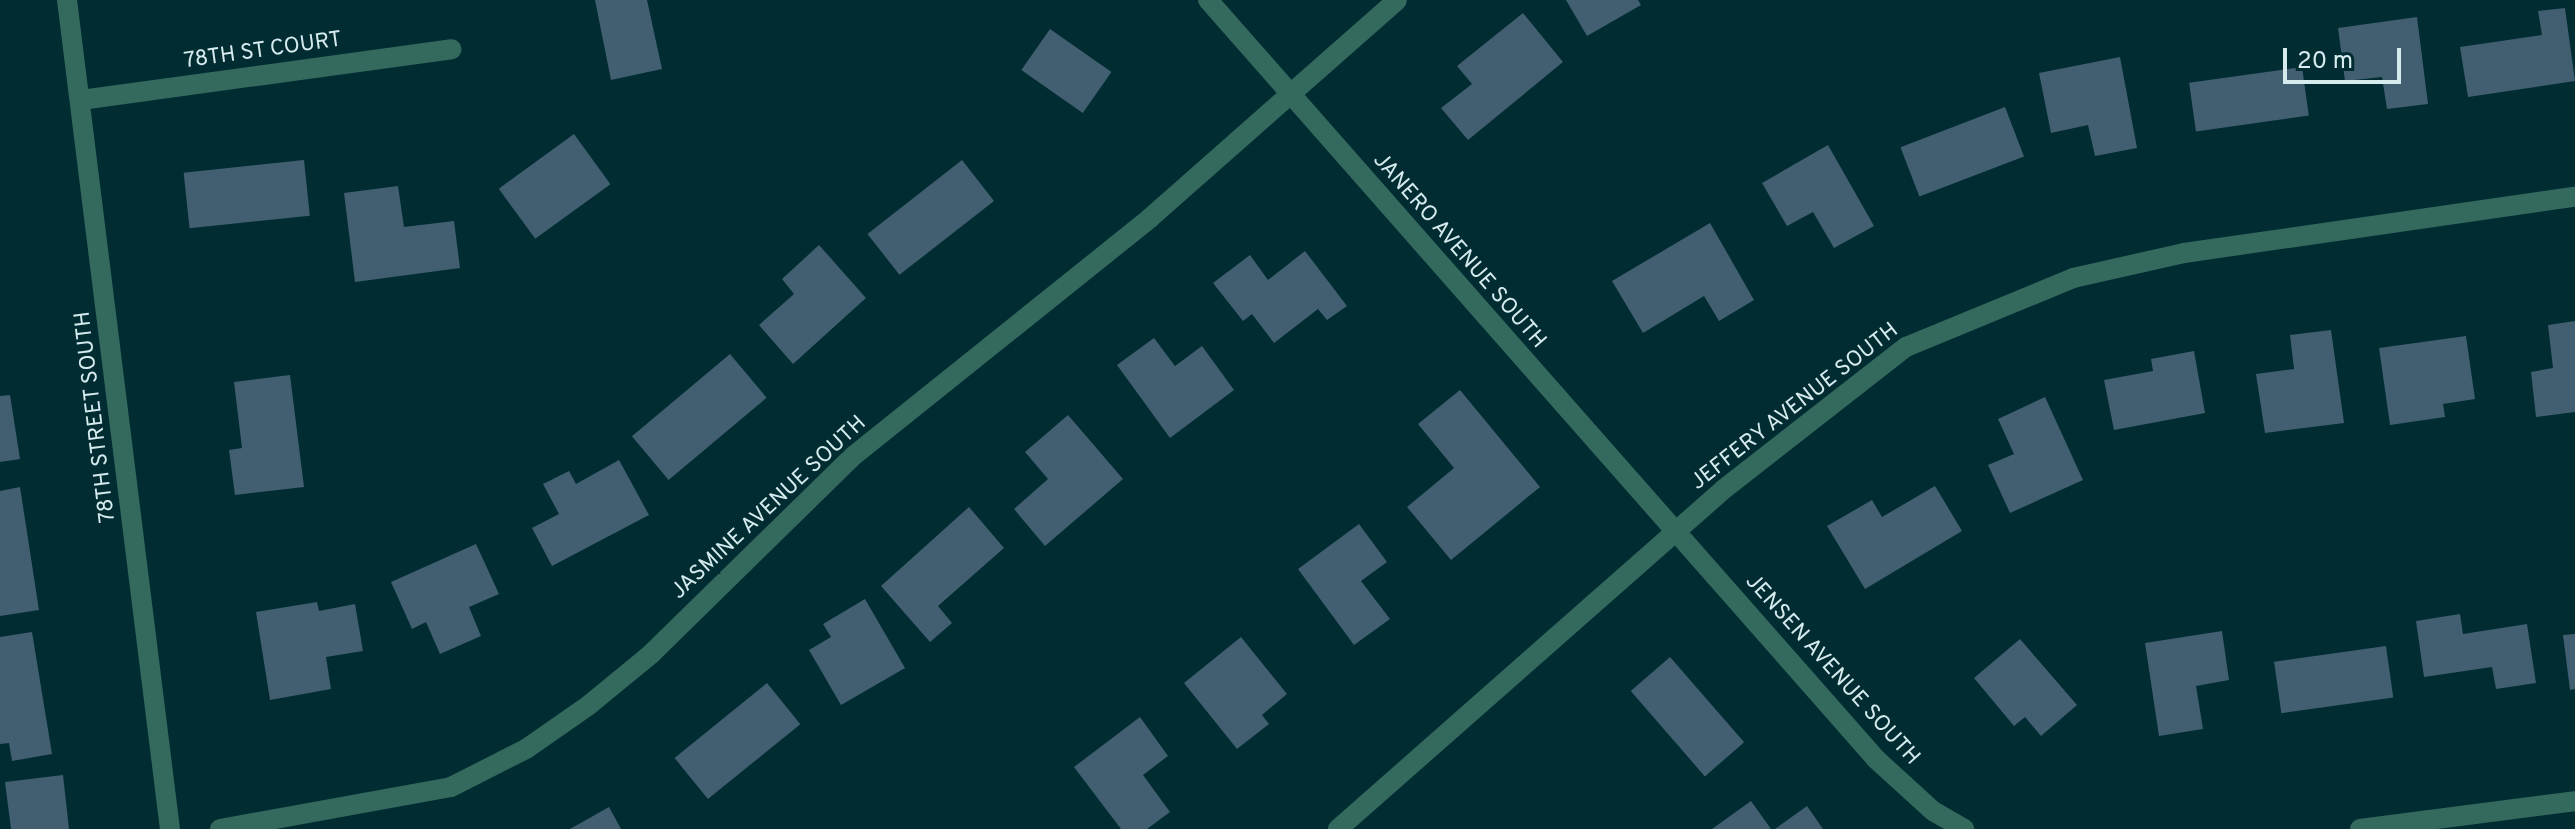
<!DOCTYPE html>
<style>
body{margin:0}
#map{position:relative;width:2575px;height:829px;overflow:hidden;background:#012d32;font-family:Overpass,sans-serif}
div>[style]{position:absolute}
.building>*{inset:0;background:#415f71;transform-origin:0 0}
.minor>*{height:20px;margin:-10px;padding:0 10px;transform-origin:10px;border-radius:10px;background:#34695d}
span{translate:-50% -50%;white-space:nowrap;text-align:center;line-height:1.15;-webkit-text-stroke:8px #012d32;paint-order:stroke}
.street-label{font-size:22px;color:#d6ebee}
.scale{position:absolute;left:2283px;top:48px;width:118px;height:36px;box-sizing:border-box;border:4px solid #d6ebee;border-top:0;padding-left:10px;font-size:24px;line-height:28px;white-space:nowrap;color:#d6ebee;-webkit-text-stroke:6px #012d32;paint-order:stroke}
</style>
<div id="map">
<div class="building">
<i style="clip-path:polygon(595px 0,647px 0,662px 69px,611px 80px)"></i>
<i style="clip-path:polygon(1566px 0,1638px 0,1641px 5px,1587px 36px)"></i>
<i style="clip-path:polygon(2565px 8px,2575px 81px,2468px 97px,2460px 47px,2542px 35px,2538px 11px)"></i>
<i style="clip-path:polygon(1523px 13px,1563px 62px,1468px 140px,1441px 108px,1472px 84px,1457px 66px)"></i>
<i style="clip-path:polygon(2417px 17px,2428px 104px,2387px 109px,2382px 77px,2345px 81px,2338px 28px)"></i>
<i style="left:1050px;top:29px;width:75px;height:50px;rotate:35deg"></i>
<i style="clip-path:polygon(2120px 57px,2137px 148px,2095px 156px,2088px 125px,2051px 133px,2039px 73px)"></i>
<i style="left:2302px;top:67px;width:49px;height:114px;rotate:82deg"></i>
<i style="left:2005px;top:107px;width:53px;height:112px;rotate:69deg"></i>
<i style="left:574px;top:134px;width:62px;height:93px;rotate:54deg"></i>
<i style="clip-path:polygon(1828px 145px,1874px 226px,1834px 248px,1813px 212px,1787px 226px,1762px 183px)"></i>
<i style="left:304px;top:160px;width:56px;height:121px;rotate:84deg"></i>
<i style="left:962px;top:160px;width:52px;height:120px;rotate:52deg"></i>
<i style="clip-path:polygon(398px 186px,404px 227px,454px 221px,460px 268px,355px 282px,344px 193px)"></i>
<i style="clip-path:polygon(1710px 223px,1754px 300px,1719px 321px,1704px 296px,1643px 333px,1612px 281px)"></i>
<i style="clip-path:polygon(819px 245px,866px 298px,793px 364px,759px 325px,794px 294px,782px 279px)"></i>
<i style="clip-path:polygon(1305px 251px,1347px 306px,1327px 320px,1318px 309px,1274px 343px,1252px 314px,1243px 321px,1213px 283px,1250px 255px,1268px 280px)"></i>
<i style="clip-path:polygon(2575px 321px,2575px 412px,2536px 417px,2531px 372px,2553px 368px,2548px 325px)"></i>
<i style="clip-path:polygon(2331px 330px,2344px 423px,2265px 433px,2256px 374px,2294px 369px,2290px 335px)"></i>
<i style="clip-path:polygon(2466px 336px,2475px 399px,2443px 404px,2445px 417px,2390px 425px,2379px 348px)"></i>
<i style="clip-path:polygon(1154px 338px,1175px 366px,1202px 346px,1234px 390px,1170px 438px,1117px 365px)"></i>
<i style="clip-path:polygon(2194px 351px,2205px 413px,2114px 430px,2104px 380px,2153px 371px,2151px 359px)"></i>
<i style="left:730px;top:354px;width:57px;height:128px;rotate:50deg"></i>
<i style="clip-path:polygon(290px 375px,304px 487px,235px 495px,229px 450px,242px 448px,234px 382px)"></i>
<i style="clip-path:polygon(1460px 390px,1540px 487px,1451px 560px,1407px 507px,1454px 468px,1418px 424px)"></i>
<i style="clip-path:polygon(10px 395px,20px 459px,0 462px,0 396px)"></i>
<i style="clip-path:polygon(2045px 397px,2083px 480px,2010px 513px,1988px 465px,2014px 454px,1998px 419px)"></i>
<i style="clip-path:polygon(1068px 415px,1123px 479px,1045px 546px,1014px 509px,1048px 479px,1025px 452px)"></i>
<i style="clip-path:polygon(619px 460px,649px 515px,552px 566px,532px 528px,559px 514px,543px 484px,569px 471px,576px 484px)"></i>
<i style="clip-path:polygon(1935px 486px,1962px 531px,1865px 589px,1827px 526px,1872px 500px,1882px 517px)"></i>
<i style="clip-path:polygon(20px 487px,39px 610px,0 616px,0 491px)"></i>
<i style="clip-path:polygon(969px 507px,1004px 548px,938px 606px,952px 623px,930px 642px,881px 586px)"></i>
<i style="clip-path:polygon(1359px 524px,1387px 562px,1361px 581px,1390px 619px,1354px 645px,1298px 569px)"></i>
<i style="clip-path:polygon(476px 544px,499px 594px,469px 607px,481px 636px,440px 654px,426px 622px,412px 629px,391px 582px)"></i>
<i style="clip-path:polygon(865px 599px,905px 668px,841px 705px,809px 650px,831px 637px,823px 624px)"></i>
<i style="clip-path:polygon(317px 602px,319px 611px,355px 604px,363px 651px,326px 657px,331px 689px,270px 700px,256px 612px)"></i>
<i style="clip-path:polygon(2460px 614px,2463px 634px,2527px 624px,2536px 683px,2496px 689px,2492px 667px,2424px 677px,2416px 621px)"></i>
<i style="clip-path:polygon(2222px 631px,2229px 680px,2196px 686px,2203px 729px,2159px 736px,2145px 643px)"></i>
<i style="clip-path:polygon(32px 632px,52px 754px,12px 761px,9px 743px,0 744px,0 637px)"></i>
<i style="clip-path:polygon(2575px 634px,2575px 689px,2570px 690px,2563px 635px)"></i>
<i style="clip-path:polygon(1241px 637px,1287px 694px,1262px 715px,1269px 724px,1237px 749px,1184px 683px)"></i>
<i style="clip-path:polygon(2020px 639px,2077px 705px,2041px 736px,2025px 717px,2014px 726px,1974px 678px)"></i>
<i style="left:2386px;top:646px;width:52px;height:113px;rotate:82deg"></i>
<i style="left:1670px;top:657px;width:113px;height:52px;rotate:49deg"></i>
<i style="left:767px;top:683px;width:53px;height:119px;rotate:51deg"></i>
<i style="clip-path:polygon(1140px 717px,1168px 756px,1143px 775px,1170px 812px,1147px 829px,1121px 829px,1074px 767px)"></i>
<i style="clip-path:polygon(63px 775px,69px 829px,11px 829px,5px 782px)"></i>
<i style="clip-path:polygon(1751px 801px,1771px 829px,1712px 829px)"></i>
<i style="clip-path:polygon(1807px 806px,1823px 829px,1775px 829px)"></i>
<i style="clip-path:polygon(609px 807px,621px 829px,570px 829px)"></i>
</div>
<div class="minor">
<i style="left:67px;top:0;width:835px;rotate:82.92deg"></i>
<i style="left:1208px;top:0;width:1011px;rotate:48.65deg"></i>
<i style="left:1876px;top:759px;width:77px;rotate:42.4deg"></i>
<i style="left:1933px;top:811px;width:36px;rotate:30deg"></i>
<i style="left:81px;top:100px;width:374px;rotate:-7.8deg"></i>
<i style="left:220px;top:829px;width:235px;rotate:-10.3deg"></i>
<i style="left:451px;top:787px;width:84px;rotate:-26.9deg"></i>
<i style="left:526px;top:749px;width:77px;rotate:-34.9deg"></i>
<i style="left:589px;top:705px;width:80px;rotate:-39.4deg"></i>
<i style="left:651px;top:654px;width:281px;rotate:-44.4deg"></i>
<i style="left:852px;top:457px;width:382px;rotate:-38.7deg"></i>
<i style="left:1150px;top:218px;width:329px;rotate:-41.4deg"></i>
<i style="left:1338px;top:829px;width:514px;rotate:-41.37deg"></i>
<i style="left:1724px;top:489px;width:231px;rotate:-38deg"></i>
<i style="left:1906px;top:347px;width:181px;rotate:-22.4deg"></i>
<i style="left:2073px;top:278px;width:114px;rotate:-12.7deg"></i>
<i style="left:2184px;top:253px;width:395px;rotate:-8.2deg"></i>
<i style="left:2360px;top:829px;width:217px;rotate:-7.4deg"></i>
</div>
<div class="street-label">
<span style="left:263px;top:51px;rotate:-8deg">78TH ST COURT</span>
<span style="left:1459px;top:251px;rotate:49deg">JANERO AVENUE SOUTH</span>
<span style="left:1795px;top:407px;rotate:-38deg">JEFFERY AVENUE SOUTH</span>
<span style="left:96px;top:417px;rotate:-97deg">78TH STREET SOUTH</span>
<span style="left:769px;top:508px;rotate:-43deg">JASMINE AVENUE SOUTH</span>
<span style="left:1832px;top:670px;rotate:48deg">JENSEN AVENUE SOUTH</span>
</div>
<div class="scale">20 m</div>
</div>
